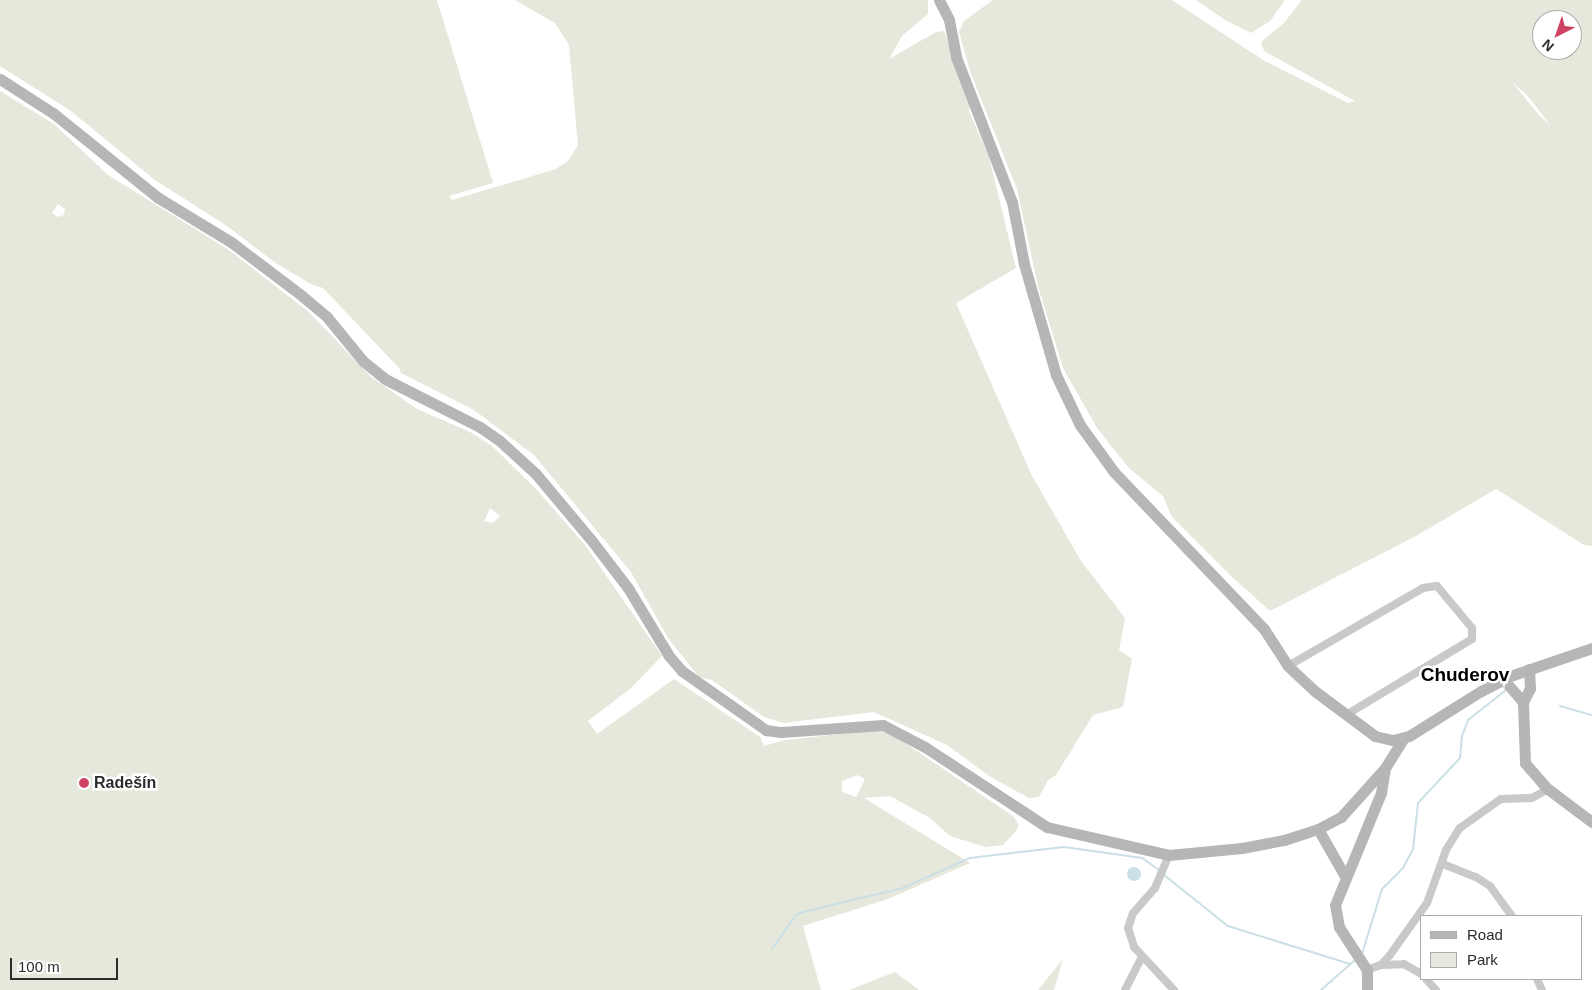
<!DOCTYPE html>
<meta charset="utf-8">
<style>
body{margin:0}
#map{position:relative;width:1592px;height:990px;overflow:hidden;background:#fff;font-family:Helvetica,sans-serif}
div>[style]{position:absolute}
.green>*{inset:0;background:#e5e8db}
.water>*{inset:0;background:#cae0e6}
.round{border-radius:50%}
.stream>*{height:2px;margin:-1px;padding:0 1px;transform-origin:1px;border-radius:1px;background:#cae0e6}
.street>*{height:8px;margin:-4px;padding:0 4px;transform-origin:4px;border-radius:4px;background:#c9c9c9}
.secondary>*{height:11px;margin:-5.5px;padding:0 5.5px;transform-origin:5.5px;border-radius:5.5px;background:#b6b6b6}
.dots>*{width:14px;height:14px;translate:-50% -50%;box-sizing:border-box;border:2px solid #fff;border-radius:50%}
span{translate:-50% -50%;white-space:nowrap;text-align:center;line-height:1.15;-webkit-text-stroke:5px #fff;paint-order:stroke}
.poi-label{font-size:16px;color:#2c2c2c;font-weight:700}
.left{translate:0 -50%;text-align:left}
.quarter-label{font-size:19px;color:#000;font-weight:700}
.legend{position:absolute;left:1420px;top:915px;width:162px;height:65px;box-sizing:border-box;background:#fff;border:1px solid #ababab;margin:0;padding:6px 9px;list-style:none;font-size:15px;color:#2c2c2c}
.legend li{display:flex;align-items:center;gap:10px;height:25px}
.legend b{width:25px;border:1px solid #ababab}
.north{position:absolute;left:1532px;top:10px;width:50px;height:50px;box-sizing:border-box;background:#fff;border:1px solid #ababab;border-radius:50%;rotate:221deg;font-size:14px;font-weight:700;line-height:20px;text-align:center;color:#2c2c2c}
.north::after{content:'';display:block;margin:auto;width:18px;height:22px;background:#d04264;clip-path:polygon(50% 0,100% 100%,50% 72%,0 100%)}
.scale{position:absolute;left:10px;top:958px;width:108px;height:22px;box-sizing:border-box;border:2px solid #2c2c2c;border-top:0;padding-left:6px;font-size:15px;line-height:18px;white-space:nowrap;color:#2c2c2c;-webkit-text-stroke:4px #fff;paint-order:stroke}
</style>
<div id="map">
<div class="green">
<i style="clip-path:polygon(0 0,437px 0,493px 183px,449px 196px,452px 200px,556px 169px,568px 161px,578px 145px,569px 45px,555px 23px,515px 0,928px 0,928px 14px,902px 36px,889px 59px,936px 32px,944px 31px,970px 106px,969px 111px,989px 157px,1016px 268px,956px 303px,1031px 474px,1081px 561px,1125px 618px,1119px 650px,1132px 659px,1123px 707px,1093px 715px,1056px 775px,1048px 780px,1039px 797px,1029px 798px,989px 776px,947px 745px,874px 712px,783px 723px,764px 717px,712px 680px,699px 677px,668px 638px,631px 572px,534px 455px,474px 410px,401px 373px,399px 368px,323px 288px,311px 284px,277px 264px,227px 226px,155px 180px,71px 111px,0 66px)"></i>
<i style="clip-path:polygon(evenodd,993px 0,1172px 0,1263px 60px,1348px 103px,1355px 101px,1264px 51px,1261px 42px,1284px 23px,1302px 0,1592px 0,1592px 546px,1584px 545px,1496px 489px,1416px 536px,1270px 611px,1231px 576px,1172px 517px,1163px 496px,1129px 468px,1097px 428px,1063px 368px,1039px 290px,1017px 189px,970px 71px,959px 32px,964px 21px,993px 0,1542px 20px,1572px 20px,1572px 50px,1542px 50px,1542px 20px,993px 0,1512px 82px,1527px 95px,1551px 126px,1539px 115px,1512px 82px)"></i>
<i style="clip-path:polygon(1196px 0,1285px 0,1270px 21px,1251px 33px,1225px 20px)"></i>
<i style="clip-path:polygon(evenodd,0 91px,54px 124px,108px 175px,229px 250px,309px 312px,371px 377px,417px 409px,470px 432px,492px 446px,536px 489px,585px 545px,662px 656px,631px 688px,588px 721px,597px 734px,674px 679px,760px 737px,764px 746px,785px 740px,878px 730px,893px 735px,1013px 816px,1019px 825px,1016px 831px,1003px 845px,985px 847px,950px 836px,930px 818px,890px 796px,864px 798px,970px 863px,888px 899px,803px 926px,821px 990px,0 990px,0 91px,58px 204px,65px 209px,64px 215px,58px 217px,52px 213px,58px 204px,0 91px,490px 508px,500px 516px,493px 523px,484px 521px,490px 508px,0 91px,857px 775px,865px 779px,856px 797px,842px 792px,842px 781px,857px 775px)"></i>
<i style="clip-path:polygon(1063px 959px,1054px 990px,1038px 990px)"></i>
<i style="clip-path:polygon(895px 972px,919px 990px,849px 990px)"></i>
</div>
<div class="water">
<i class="round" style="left:1127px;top:867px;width:14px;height:14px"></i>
</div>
<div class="stream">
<i style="left:1560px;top:706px;width:33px;rotate:16deg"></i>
<i style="left:1164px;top:875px;width:82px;rotate:38.6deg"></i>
<i style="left:1228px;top:926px;width:128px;rotate:17.3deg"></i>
<i style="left:772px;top:949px;width:42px;rotate:-54.8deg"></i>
<i style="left:796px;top:915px;width:8px;rotate:-23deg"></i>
<i style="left:803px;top:912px;width:103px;rotate:-13.5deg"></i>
<i style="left:903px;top:888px;width:73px;rotate:-24.1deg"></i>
<i style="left:970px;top:858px;width:95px;rotate:-6.7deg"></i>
<i style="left:1064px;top:847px;width:79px;rotate:8deg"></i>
<i style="left:1142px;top:858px;width:21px;rotate:35deg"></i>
<i style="left:1362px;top:954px;width:68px;rotate:-72.9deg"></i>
<i style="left:1382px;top:889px;width:30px;rotate:-45deg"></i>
<i style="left:1403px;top:868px;width:21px;rotate:-62deg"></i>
<i style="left:1413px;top:849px;width:46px;rotate:-83.8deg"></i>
<i style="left:1418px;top:803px;width:62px;rotate:-47deg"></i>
<i style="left:1460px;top:758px;width:22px;rotate:-85deg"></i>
<i style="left:1462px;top:736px;width:17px;rotate:-69deg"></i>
<i style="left:1468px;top:720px;width:48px;rotate:-38.3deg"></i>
<i style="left:1321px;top:990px;width:45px;rotate:-41.4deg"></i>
</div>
<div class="street">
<i style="left:1288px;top:666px;width:156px;rotate:-30deg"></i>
<i style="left:1423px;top:588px;width:14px;rotate:-8deg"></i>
<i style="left:1437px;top:586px;width:55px;rotate:50.2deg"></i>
<i style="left:1472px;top:628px;width:11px;rotate:90deg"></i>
<i style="left:1472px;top:639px;width:147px;rotate:148.9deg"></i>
<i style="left:1169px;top:855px;width:36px;rotate:113deg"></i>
<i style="left:1155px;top:888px;width:33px;rotate:131deg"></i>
<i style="left:1133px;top:913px;width:16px;rotate:108deg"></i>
<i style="left:1128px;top:928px;width:20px;rotate:72deg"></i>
<i style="left:1134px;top:947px;width:59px;rotate:47.1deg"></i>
<i style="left:1443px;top:864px;width:35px;rotate:22deg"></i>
<i style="left:1476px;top:877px;width:17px;rotate:33deg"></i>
<i style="left:1490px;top:886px;width:37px;rotate:54deg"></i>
<i style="left:1381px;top:965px;width:23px;rotate:-2deg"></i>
<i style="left:1404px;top:964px;width:20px;rotate:30deg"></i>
<i style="left:1367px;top:970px;width:15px;rotate:-20deg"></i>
<i style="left:1381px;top:965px;width:13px;rotate:-48deg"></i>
<i style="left:1390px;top:955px;width:64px;rotate:-54.6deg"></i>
<i style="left:1427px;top:903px;width:56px;rotate:-70.3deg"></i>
<i style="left:1446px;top:850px;width:26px;rotate:-58deg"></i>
<i style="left:1460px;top:828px;width:50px;rotate:-35.3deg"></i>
<i style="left:1501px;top:799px;width:31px;rotate:-2deg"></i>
<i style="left:1532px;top:798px;width:18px;rotate:-29deg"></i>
<i style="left:1426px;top:979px;width:15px;rotate:48deg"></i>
<i style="left:1537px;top:979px;width:12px;rotate:66deg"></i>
<i style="left:1125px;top:990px;width:37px;rotate:-63deg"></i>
</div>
<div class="secondary">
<i style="left:939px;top:0;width:22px;rotate:63deg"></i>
<i style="left:949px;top:20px;width:38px;rotate:79deg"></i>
<i style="left:956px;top:57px;width:155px;rotate:68.9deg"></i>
<i style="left:1012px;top:202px;width:63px;rotate:79deg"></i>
<i style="left:1024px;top:264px;width:116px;rotate:73.9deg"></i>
<i style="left:1056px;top:375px;width:55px;rotate:64.4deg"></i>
<i style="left:1080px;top:425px;width:58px;rotate:54.1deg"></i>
<i style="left:1114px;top:472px;width:217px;rotate:46.3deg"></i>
<i style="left:1264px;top:629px;width:44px;rotate:57deg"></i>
<i style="left:1288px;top:666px;width:38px;rotate:43deg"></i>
<i style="left:1316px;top:692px;width:74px;rotate:36.7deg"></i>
<i style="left:1375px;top:736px;width:18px;rotate:13deg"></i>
<i style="left:1393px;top:740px;width:16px;rotate:-14deg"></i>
<i style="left:1409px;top:736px;width:85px;rotate:-32deg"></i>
<i style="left:1481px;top:691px;width:36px;rotate:-27deg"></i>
<i style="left:1513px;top:675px;width:83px;rotate:-18.9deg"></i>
<i style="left:0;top:79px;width:63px;rotate:32.7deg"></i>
<i style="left:53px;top:113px;width:134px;rotate:38.9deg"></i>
<i style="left:157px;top:197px;width:87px;rotate:31.3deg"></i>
<i style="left:231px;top:242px;width:88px;rotate:37.1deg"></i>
<i style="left:301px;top:295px;width:34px;rotate:40deg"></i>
<i style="left:327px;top:317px;width:57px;rotate:50.7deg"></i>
<i style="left:363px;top:361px;width:28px;rotate:39deg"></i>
<i style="left:385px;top:379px;width:106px;rotate:26.8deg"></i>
<i style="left:480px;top:427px;width:24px;rotate:35deg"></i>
<i style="left:500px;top:441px;width:49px;rotate:42.5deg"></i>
<i style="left:536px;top:474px;width:87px;rotate:50.1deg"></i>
<i style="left:592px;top:541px;width:59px;rotate:52.5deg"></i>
<i style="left:628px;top:588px;width:79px;rotate:58.9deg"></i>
<i style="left:669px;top:656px;width:20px;rotate:49deg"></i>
<i style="left:682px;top:671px;width:103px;rotate:35.1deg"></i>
<i style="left:766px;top:730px;width:15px;rotate:8deg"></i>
<i style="left:781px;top:732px;width:102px;rotate:-3.9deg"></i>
<i style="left:883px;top:725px;width:47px;rotate:27.6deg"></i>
<i style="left:925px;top:747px;width:146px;rotate:33.3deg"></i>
<i style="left:1047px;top:827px;width:125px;rotate:12.9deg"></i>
<i style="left:1169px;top:855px;width:73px;rotate:-5.5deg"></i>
<i style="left:1242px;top:848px;width:43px;rotate:-10.8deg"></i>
<i style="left:1284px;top:840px;width:36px;rotate:-18deg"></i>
<i style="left:1318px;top:829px;width:26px;rotate:-28deg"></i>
<i style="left:1341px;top:817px;width:66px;rotate:-48.1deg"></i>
<i style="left:1385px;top:768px;width:34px;rotate:-58deg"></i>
<i style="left:1504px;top:680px;width:29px;rotate:49deg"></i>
<i style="left:1523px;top:702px;width:61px;rotate:88.1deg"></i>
<i style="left:1525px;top:763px;width:35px;rotate:49deg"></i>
<i style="left:1548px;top:789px;width:55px;rotate:36.9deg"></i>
<i style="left:1523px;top:702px;width:16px;rotate:-63deg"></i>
<i style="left:1530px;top:688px;width:19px;rotate:-93deg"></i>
<i style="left:1318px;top:829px;width:56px;rotate:60.3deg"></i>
<i style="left:1367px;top:990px;width:20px;rotate:-90deg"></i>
<i style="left:1367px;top:970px;width:51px;rotate:-123.1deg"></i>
<i style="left:1339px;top:927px;width:22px;rotate:-100deg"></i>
<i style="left:1335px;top:905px;width:121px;rotate:-67.7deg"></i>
<i style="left:1381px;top:793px;width:24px;rotate:-81deg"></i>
</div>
<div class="dots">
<i style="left:84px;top:783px;background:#d04264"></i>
</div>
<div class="poi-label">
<span class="left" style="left:94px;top:783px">Radešín</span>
</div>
<div class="quarter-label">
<span style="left:1465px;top:675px">Chuderov</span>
</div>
<ul class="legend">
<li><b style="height:6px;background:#b6b6b6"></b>Road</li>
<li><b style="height:14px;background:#e5e8db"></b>Park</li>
</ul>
<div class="north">N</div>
<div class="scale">100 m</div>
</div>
